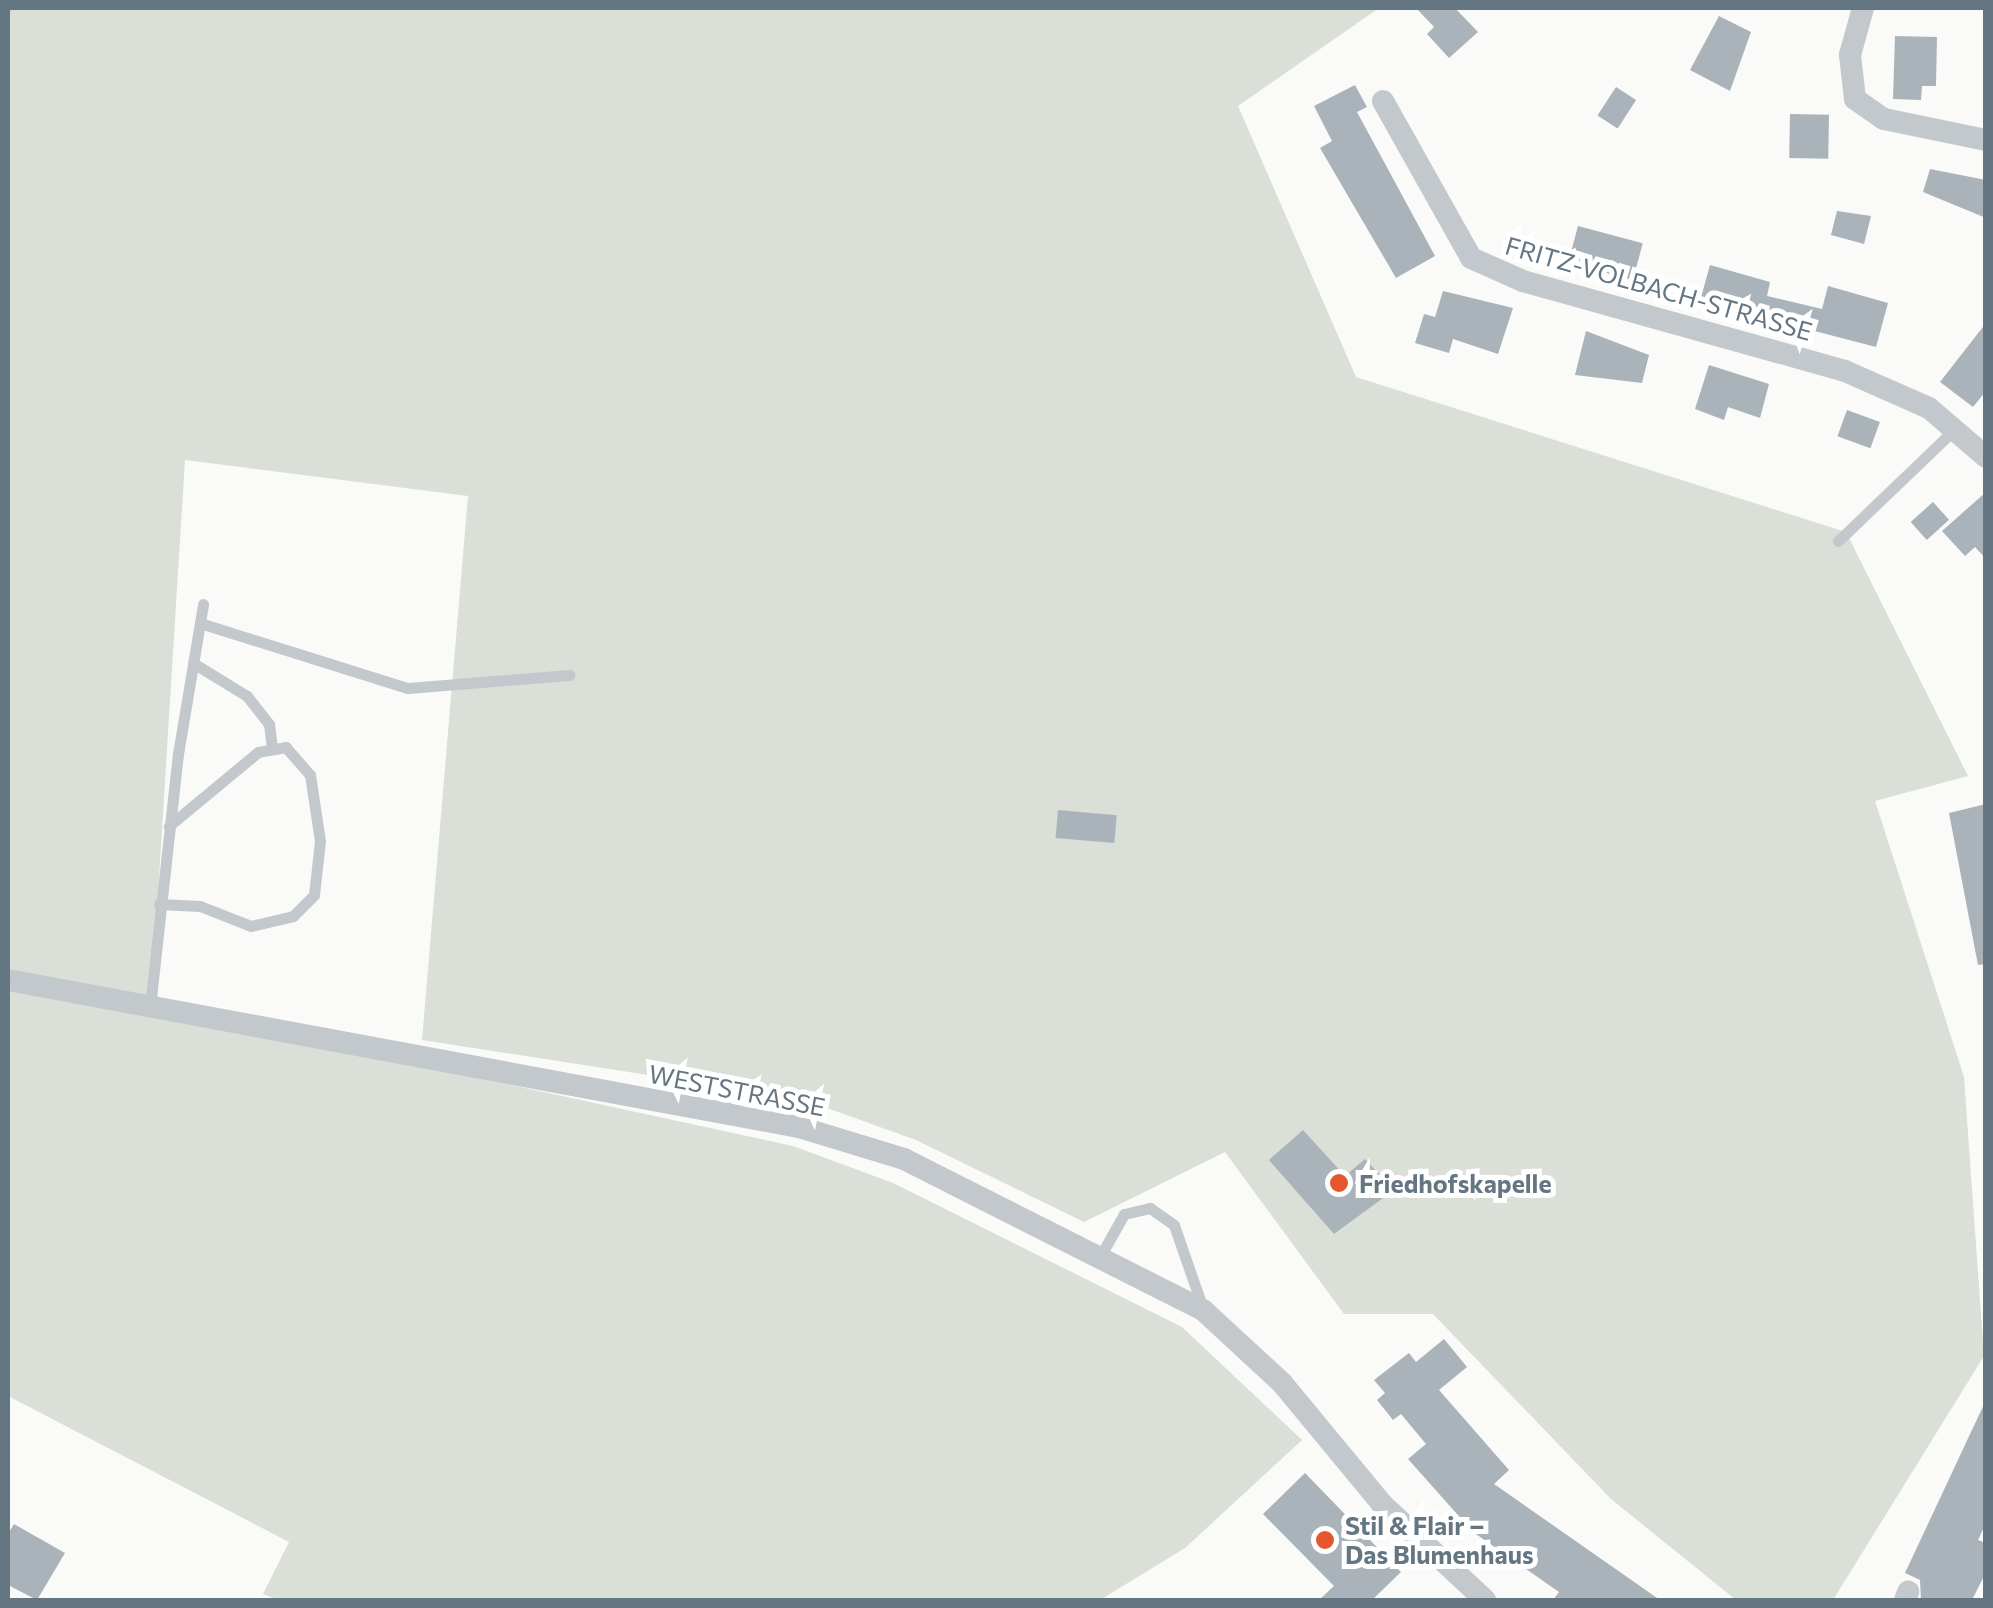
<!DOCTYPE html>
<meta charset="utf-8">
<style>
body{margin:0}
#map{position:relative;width:1993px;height:1608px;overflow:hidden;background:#fafaf8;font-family:Commissioner,sans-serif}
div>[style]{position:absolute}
.green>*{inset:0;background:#dadfd7}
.building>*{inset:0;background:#aab3b9;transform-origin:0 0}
.service>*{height:11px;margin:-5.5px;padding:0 5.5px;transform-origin:5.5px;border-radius:5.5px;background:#c3c8cc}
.minor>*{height:22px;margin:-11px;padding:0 11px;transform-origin:11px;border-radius:11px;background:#c3c8cc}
.dots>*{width:28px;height:28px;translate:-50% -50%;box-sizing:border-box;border:5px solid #fff;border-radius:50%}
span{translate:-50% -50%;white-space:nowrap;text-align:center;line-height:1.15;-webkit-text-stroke:10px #fff;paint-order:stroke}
.street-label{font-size:25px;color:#657683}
.poi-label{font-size:25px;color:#657683;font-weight:700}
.left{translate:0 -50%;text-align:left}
.frame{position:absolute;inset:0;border:10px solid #657683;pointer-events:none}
</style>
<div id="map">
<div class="green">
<i style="clip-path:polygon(8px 8px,1379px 8px,1238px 106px,1356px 377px,1846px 532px,1968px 776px,1875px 801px,1964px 1077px,1984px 1356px,1833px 1600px,1736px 1600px,1611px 1499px,1433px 1314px,1344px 1314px,1225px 1152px,1084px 1222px,916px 1140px,802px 1099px,422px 1040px,468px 496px,185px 460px,151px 1007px,793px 1146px,893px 1183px,1182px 1327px,1302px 1440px,1185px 1548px,1100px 1600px,279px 1600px,263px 1594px,289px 1542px,8px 1396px)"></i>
</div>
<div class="building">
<i style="clip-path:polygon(1416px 8px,1455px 8px,1478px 32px,1449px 58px,1427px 34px,1434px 27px)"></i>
<i style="clip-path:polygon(1719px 16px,1751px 32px,1730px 91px,1690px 70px)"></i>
<i style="clip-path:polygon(1895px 36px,1937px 37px,1936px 86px,1922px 86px,1921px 100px,1893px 99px)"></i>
<i style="clip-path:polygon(1355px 85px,1367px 107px,1357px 112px,1435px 256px,1396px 278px,1320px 148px,1332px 141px,1314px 106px)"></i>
<i style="left:1616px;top:87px;width:24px;height:34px;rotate:33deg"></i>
<i style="left:1790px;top:114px;width:39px;height:44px;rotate:1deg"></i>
<i style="clip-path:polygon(1930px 169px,1986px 180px,1986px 218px,1923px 192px)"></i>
<i style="clip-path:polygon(1837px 211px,1871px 216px,1864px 244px,1831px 235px)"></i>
<i style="left:1578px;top:226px;width:67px;height:38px;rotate:15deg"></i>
<i style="clip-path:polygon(1710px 265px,1770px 282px,1767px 296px,1822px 309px,1828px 286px,1888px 303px,1876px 347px,1700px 301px)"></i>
<i style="clip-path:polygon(1443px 291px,1513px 308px,1498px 354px,1453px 339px,1449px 353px,1415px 343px,1424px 314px,1435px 317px)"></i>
<i style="clip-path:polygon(1986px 323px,1986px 391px,1973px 407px,1940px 382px)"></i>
<i style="clip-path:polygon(1586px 331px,1649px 355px,1642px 383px,1575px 375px)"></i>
<i style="clip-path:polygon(1709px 365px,1769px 384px,1760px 418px,1728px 407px,1724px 420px,1695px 409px)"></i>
<i style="left:1847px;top:410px;width:35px;height:28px;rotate:20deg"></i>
<i style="clip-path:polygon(1986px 492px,1986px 559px,1975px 547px,1965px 556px,1942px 531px)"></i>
<i style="left:1933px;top:502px;width:24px;height:30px;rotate:48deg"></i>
<i style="clip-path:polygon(1986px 804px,1986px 964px,1978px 965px,1949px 813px)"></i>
<i style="left:1058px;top:810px;width:59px;height:28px;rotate:5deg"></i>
<i style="clip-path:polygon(1303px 1130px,1345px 1176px,1365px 1159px,1394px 1190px,1334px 1234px,1269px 1160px)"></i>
<i style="clip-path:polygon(1444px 1339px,1467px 1367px,1439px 1390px,1509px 1470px,1494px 1484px,1660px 1600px,1553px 1600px,1559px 1592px,1473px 1532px,1408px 1459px,1426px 1444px,1401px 1414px,1393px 1420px,1377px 1400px,1385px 1393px,1374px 1380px,1409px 1353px,1416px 1362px)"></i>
<i style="clip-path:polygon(1986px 1400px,1986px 1523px,1978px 1540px,1986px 1543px,1986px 1572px,1972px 1600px,1921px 1600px,1920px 1580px,1905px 1573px)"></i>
<i style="clip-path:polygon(1305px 1473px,1401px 1572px,1372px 1600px,1319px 1600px,1334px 1586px,1263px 1514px)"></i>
<i style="clip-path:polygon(14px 1524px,65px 1553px,37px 1600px,8px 1585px,8px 1534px)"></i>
</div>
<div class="service">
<i style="left:1838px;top:541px;width:163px;rotate:-43.8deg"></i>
<i style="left:200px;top:623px;width:218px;rotate:17.4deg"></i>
<i style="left:408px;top:688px;width:162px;rotate:-4.6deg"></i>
<i style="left:193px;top:663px;width:63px;rotate:31.4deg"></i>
<i style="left:247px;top:696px;width:36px;rotate:52deg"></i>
<i style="left:269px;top:724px;width:25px;rotate:83deg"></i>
<i style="left:159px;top:904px;width:41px;rotate:2.8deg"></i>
<i style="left:200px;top:906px;width:55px;rotate:21.4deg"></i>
<i style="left:251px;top:926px;width:43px;rotate:-13.4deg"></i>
<i style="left:293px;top:916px;width:30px;rotate:-45deg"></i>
<i style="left:314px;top:895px;width:54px;rotate:-83.7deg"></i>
<i style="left:320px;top:841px;width:67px;rotate:-98.6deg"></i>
<i style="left:310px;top:775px;width:37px;rotate:-131deg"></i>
<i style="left:286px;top:747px;width:28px;rotate:170deg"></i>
<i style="left:258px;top:752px;width:116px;rotate:140.3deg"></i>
<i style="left:150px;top:1007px;width:255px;rotate:-83.7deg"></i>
<i style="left:178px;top:754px;width:152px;rotate:-80.5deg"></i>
<i style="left:1101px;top:1255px;width:47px;rotate:-60.7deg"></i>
<i style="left:1124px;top:1214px;width:27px;rotate:-13deg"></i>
<i style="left:1150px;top:1208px;width:29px;rotate:35deg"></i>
<i style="left:1174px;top:1225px;width:86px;rotate:70.9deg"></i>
</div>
<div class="minor">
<i style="left:1863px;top:8px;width:49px;rotate:105.5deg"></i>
<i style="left:1850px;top:55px;width:44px;rotate:83.5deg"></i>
<i style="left:1855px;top:99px;width:35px;rotate:35deg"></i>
<i style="left:1884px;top:119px;width:104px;rotate:11.6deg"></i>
<i style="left:1383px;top:101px;width:180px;rotate:60.7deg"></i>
<i style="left:1471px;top:258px;width:57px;rotate:23.9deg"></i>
<i style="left:1523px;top:281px;width:334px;rotate:15.6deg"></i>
<i style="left:1845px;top:371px;width:92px;rotate:23.8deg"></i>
<i style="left:1929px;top:408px;width:75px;rotate:40.7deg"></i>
<i style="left:8px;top:980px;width:805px;rotate:10.53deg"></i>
<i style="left:799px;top:1127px;width:110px;rotate:16.9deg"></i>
<i style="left:904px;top:1159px;width:335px;rotate:26.8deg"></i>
<i style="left:1203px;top:1310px;width:108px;rotate:42.7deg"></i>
<i style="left:1282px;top:1383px;width:157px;rotate:50.4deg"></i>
<i style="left:1382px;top:1504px;width:141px;rotate:43deg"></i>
<i style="left:1905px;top:1600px;width:9px;rotate:-69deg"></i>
</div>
<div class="dots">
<i style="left:1339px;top:1183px;background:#e4572e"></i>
<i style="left:1325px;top:1540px;background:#e4572e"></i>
</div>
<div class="street-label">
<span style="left:1659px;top:288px;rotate:16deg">FRITZ-VOLBACH-STRASSE</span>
<span style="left:737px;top:1090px;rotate:11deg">WESTSTRASSE</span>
</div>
<div class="poi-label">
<span class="left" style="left:1359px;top:1183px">Friedhofskapelle</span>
<span class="left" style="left:1345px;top:1540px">Stil &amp; Flair –<br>Das Blumenhaus</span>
</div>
<div class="frame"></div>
</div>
